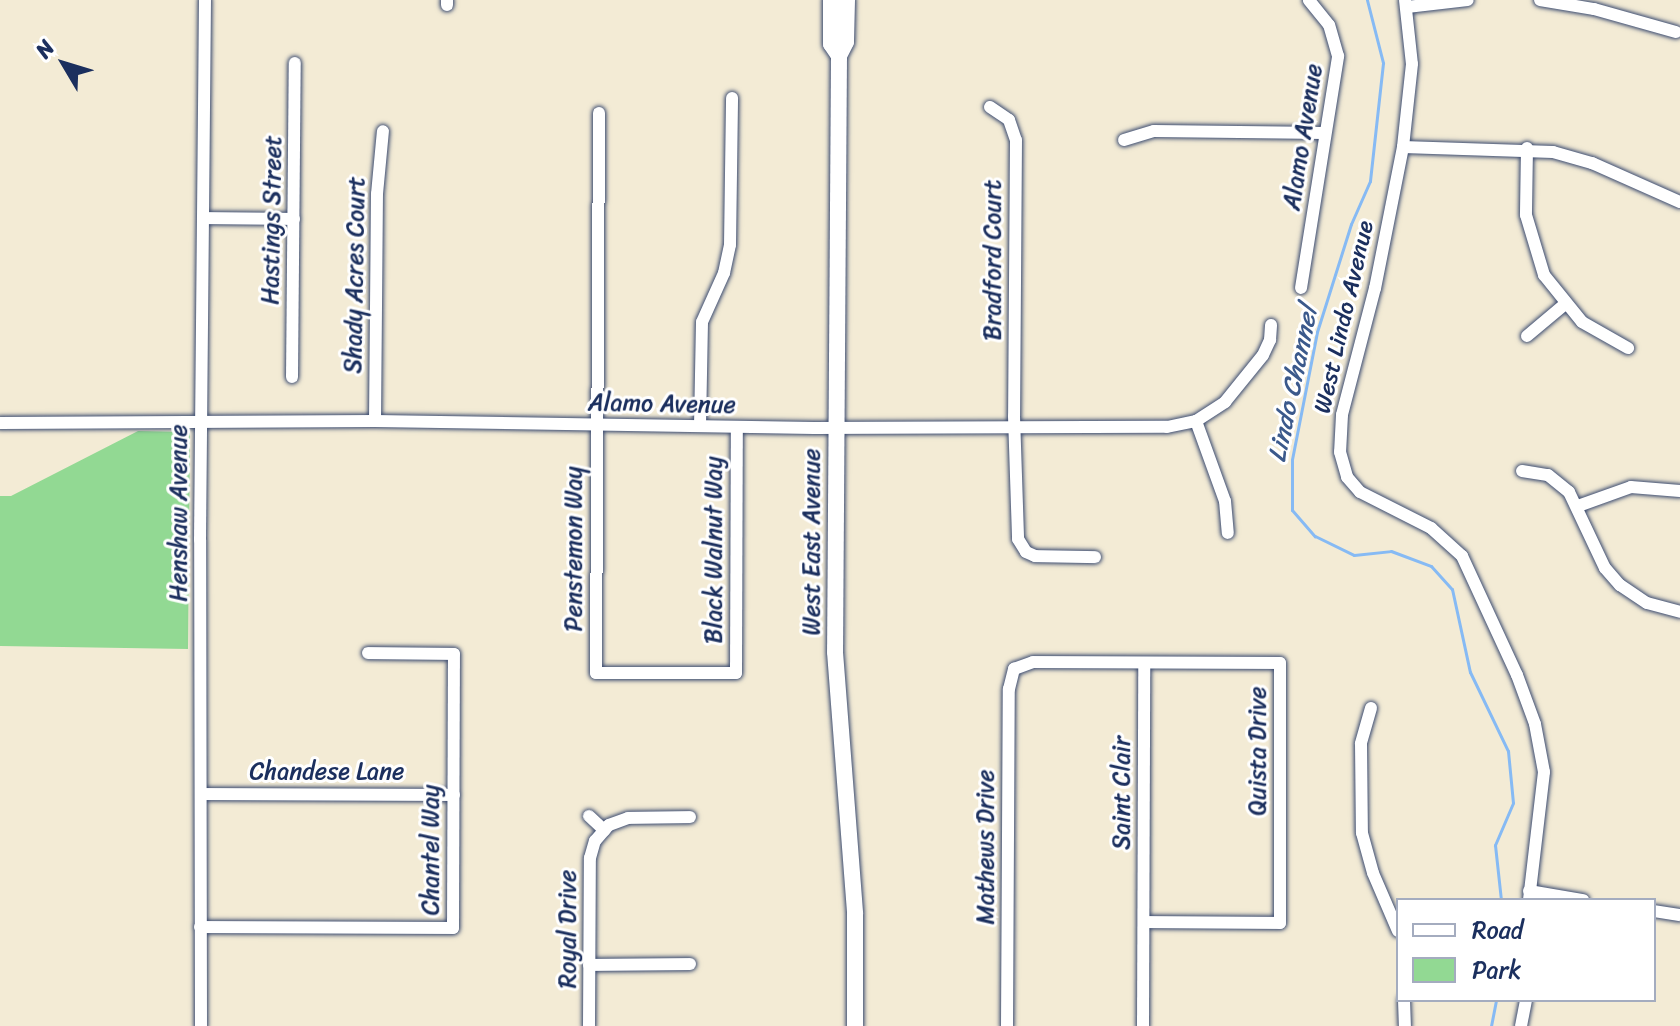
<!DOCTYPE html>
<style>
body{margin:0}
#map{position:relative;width:1680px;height:1026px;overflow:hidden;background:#f3ebd5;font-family:Sriracha,sans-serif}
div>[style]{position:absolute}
.green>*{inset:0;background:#92d993}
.stream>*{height:3px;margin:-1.5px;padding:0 1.5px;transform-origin:1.5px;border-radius:1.5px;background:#86baf4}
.roads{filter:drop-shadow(0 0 2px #3b4b70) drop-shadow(0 0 2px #3b4b70)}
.street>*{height:12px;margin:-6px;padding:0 6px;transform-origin:6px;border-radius:6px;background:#fff}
.secondary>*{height:16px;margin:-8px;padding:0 8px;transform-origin:8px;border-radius:8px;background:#fff}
span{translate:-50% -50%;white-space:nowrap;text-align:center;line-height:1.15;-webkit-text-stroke:6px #fff;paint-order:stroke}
.street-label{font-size:24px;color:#1b2f5e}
.water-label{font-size:26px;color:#3b598b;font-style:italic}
.legend{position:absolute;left:1396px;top:898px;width:260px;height:104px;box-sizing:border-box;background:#fff;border:2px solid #a4acbf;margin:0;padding:10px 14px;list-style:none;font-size:24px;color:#1b2f5e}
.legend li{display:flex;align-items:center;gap:16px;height:40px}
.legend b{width:40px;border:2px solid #a4acbf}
.north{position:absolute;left:24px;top:24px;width:80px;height:80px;-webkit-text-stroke:6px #fff;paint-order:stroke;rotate:308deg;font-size:22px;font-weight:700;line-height:32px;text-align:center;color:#1b2f5e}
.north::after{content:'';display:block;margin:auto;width:28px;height:36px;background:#1b2f5e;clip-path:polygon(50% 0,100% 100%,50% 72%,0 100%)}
</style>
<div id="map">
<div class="green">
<i style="clip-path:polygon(138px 431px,190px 432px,188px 649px,0 646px,0 496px,11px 496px)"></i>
</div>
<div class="stream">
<i style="left:1367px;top:0;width:65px;rotate:75.7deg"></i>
<i style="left:1383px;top:63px;width:119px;rotate:96.3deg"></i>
<i style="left:1370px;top:181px;width:47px;rotate:113.8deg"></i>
<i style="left:1351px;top:224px;width:113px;rotate:107.5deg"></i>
<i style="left:1317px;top:332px;width:130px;rotate:101.1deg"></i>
<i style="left:1292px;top:460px;width:50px;rotate:90deg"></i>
<i style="left:1292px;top:510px;width:35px;rotate:49deg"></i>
<i style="left:1315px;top:536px;width:43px;rotate:26deg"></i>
<i style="left:1354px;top:555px;width:37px;rotate:-6deg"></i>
<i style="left:1391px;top:551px;width:43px;rotate:20.6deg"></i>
<i style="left:1431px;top:566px;width:31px;rotate:48deg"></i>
<i style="left:1452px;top:589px;width:85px;rotate:77.8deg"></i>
<i style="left:1470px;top:672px;width:88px;rotate:64.3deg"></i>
<i style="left:1508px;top:751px;width:52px;rotate:84.5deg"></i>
<i style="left:1513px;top:803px;width:46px;rotate:113.2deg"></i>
<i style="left:1495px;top:845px;width:55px;rotate:83.8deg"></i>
<i style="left:1491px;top:1026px;width:26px;rotate:-79deg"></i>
</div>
<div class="roads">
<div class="street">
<i style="left:1405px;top:0;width:64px;rotate:83.8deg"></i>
<i style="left:1412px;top:64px;width:83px;rotate:96.2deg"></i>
<i style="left:1403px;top:147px;width:144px;rotate:101.2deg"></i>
<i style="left:1375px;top:288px;width:131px;rotate:104.6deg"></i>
<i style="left:1342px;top:415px;width:37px;rotate:93deg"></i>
<i style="left:1340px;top:452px;width:26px;rotate:74deg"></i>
<i style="left:1347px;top:477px;width:20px;rotate:49deg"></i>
<i style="left:1360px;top:492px;width:80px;rotate:26.9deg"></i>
<i style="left:1431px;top:528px;width:42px;rotate:42.1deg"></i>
<i style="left:1462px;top:556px;width:131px;rotate:65.2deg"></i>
<i style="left:1517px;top:675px;width:52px;rotate:69.8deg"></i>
<i style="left:1535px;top:724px;width:49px;rotate:79.4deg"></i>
<i style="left:1544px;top:772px;width:129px;rotate:96.7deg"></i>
<i style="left:1540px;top:0;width:55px;rotate:9.5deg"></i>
<i style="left:1594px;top:9px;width:85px;rotate:15.7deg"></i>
<i style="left:447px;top:5px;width:5px;rotate:-90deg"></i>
<i style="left:1407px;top:7px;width:61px;rotate:-6.5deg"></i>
<i style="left:990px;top:107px;width:23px;rotate:34deg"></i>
<i style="left:1009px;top:120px;width:21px;rotate:71deg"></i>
<i style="left:1016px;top:140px;width:276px;rotate:90.4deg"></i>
<i style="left:1014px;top:416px;width:123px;rotate:88.1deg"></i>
<i style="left:1018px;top:539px;width:15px;rotate:58deg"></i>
<i style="left:1026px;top:552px;width:10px;rotate:24deg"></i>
<i style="left:1035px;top:556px;width:60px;rotate:1deg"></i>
<i style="left:599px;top:113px;width:560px;rotate:90.31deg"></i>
<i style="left:596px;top:673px;width:140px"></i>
<i style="left:736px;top:673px;width:246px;rotate:-89.8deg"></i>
<i style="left:1124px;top:140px;width:31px;rotate:-17deg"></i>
<i style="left:1154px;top:131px;width:170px;rotate:0.7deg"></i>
<i style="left:1403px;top:147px;width:150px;rotate:1.9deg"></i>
<i style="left:1553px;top:152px;width:41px;rotate:15.8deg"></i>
<i style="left:1592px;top:163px;width:96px;rotate:23.9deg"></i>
<i style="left:1527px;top:148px;width:67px;rotate:90.9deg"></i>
<i style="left:1526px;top:215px;width:63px;rotate:73.3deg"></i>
<i style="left:1544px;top:275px;width:60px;rotate:51deg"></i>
<i style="left:1582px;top:322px;width:53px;rotate:29.5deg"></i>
<i style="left:203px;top:218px;width:91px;rotate:0.6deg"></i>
<i style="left:1301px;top:288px;width:235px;rotate:-80.9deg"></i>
<i style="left:1338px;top:56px;width:32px;rotate:-106deg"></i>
<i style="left:1329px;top:25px;width:32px;rotate:-129deg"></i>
<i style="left:1527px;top:336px;width:48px;rotate:-40deg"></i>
<i style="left:292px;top:377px;width:314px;rotate:-89.5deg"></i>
<i style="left:375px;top:421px;width:227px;rotate:-89.5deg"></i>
<i style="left:377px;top:194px;width:63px;rotate:-84.6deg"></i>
<i style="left:1196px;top:421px;width:85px;rotate:70.1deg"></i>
<i style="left:1225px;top:501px;width:32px;rotate:85deg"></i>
<i style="left:0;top:423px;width:375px;rotate:-0.3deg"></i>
<i style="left:375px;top:421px;width:439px;rotate:0.9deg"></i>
<i style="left:814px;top:428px;width:353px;rotate:-0.2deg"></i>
<i style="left:1167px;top:427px;width:30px;rotate:-12deg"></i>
<i style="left:1196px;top:421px;width:35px;rotate:-33deg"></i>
<i style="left:1225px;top:402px;width:60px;rotate:-51deg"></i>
<i style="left:1263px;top:355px;width:17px;rotate:-65deg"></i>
<i style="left:1270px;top:340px;width:15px;rotate:-86deg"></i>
<i style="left:700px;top:426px;width:104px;rotate:-88.9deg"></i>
<i style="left:702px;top:322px;width:54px;rotate:-65.8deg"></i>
<i style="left:724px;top:273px;width:29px;rotate:-78deg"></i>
<i style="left:730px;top:245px;width:147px;rotate:-89.2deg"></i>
<i style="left:1522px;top:471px;width:26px;rotate:9deg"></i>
<i style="left:1548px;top:475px;width:27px;rotate:39deg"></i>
<i style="left:1569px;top:492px;width:84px;rotate:64.7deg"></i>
<i style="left:1605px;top:568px;width:23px;rotate:49deg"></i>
<i style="left:1620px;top:585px;width:32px;rotate:34deg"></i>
<i style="left:1647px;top:603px;width:34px;rotate:15deg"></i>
<i style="left:1578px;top:506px;width:56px;rotate:-19.7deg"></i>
<i style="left:1631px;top:487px;width:49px;rotate:4.7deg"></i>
<i style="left:1371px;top:708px;width:37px;rotate:106deg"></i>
<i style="left:1361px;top:744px;width:89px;rotate:89.4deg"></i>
<i style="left:1362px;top:833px;width:41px;rotate:74.6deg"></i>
<i style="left:1373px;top:873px;width:63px;rotate:66.7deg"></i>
<i style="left:201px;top:794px;width:253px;rotate:0.2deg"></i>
<i style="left:589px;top:816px;width:21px;rotate:43deg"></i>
<i style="left:1529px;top:891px;width:55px;rotate:9.5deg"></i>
<i style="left:1654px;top:911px;width:26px;rotate:9deg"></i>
<i style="left:200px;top:927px;width:253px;rotate:0.2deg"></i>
<i style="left:453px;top:928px;width:274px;rotate:-89.8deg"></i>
<i style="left:454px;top:654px;width:86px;rotate:-179.3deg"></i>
<i style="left:589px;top:965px;width:101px;rotate:-0.6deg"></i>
<i style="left:1404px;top:1000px;width:26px;rotate:88deg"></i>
<i style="left:201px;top:1026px;width:486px;rotate:-90.1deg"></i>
<i style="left:200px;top:540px;width:540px;rotate:-89.47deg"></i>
<i style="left:589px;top:1026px;width:168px;rotate:-89.7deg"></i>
<i style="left:590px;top:858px;width:18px;rotate:-74deg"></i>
<i style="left:595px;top:841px;width:21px;rotate:-49deg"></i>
<i style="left:609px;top:825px;width:20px;rotate:-20deg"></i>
<i style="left:628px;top:818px;width:62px;rotate:-0.9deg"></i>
<i style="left:1007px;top:1026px;width:337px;rotate:-89.7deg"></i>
<i style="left:1009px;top:689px;width:21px;rotate:-76deg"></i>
<i style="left:1014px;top:669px;width:20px;rotate:-20deg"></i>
<i style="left:1033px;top:662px;width:247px;rotate:0.2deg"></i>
<i style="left:1280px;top:663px;width:260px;rotate:90deg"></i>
<i style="left:1280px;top:923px;width:136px;rotate:-179.6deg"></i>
<i style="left:1143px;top:1026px;width:363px;rotate:-89.8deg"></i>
<i style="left:1521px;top:1026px;width:26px;rotate:-79deg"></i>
</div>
<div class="secondary">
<i style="left:831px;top:0;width:44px;rotate:90deg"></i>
<i style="left:831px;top:44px;width:14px;rotate:56deg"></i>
<i style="left:847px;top:0;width:42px;rotate:91.4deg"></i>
<i style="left:846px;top:42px;width:16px;rotate:117deg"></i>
<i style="left:839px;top:56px;width:596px;rotate:90.38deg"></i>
<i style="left:835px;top:652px;width:263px;rotate:85.6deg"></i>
<i style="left:855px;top:914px;width:112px;rotate:90deg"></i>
</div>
</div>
<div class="street-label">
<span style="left:1303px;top:137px;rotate:-81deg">Alamo Avenue</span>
<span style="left:272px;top:220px;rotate:-89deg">Hastings Street</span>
<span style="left:993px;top:260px;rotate:-90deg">Bradford Court</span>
<span style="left:355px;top:275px;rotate:-89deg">Shady Acres Court</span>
<span style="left:1344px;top:317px;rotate:-77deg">West Lindo Avenue</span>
<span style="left:662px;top:404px;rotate:1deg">Alamo Avenue</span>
<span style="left:179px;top:513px;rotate:-90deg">Henshaw Avenue</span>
<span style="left:812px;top:542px;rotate:-90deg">West East Avenue</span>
<span style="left:574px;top:549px;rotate:-90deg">Penstemon Way</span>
<span style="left:714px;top:550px;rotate:-90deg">Black Walnut Way</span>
<span style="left:1258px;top:751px;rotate:-90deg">Quista Drive</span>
<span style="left:327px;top:772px">Chandese Lane</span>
<span style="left:1122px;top:793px;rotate:-90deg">Saint Clair</span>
<span style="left:986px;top:847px;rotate:-90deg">Mathews Drive</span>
<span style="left:431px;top:850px;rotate:-90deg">Chantel Way</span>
<span style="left:568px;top:929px;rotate:-90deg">Royal Drive</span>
</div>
<div class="water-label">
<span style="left:1293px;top:384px;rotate:-78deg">Lindo Channel</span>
</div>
<ul class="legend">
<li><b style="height:10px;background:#fff"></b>Road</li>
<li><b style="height:22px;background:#92d993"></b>Park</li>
</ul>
<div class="north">N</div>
</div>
